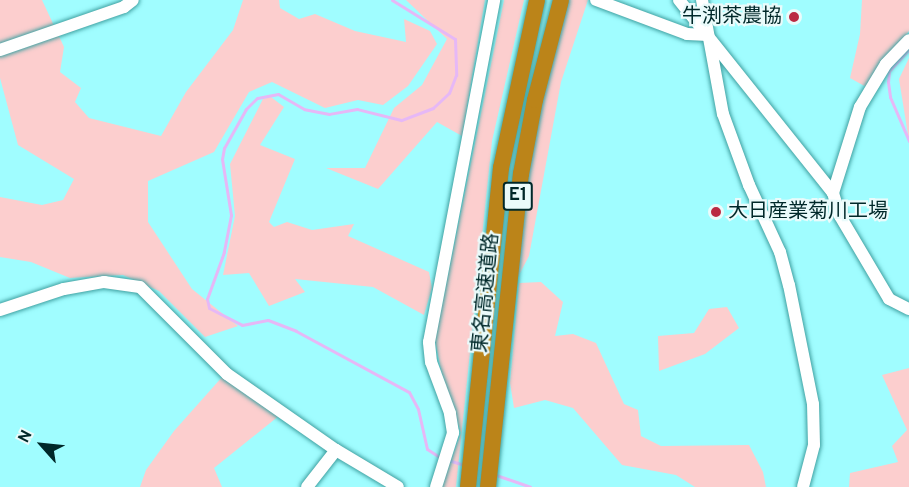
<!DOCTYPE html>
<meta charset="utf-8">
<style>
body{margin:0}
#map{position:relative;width:909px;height:487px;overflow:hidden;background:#a0fdff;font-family:Overpass,"Noto Sans JP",sans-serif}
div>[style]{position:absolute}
.green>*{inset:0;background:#fccece}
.stream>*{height:3px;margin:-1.5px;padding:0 1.5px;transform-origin:1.5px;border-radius:1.5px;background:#e6b8f6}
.roads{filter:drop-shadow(0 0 2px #40a1a2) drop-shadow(0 0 2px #40a1a2)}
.minor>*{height:12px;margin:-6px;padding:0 6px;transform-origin:6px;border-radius:6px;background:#fff}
.highway>*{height:16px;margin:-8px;padding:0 8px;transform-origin:8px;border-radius:8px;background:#bb8419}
.dots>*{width:16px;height:16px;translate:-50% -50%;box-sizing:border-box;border:3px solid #eafbfb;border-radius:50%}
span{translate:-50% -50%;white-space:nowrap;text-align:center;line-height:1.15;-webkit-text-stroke:4.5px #eafbfb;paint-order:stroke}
.shield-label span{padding:2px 4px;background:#eafbfb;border:2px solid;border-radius:4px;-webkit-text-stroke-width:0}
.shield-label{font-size:18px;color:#002829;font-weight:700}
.poi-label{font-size:20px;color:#002829}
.right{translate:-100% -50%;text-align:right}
.left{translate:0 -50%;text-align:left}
.street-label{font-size:20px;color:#002829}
.north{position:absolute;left:12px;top:415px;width:60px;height:60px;-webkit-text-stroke:4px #eafbfb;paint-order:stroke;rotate:297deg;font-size:16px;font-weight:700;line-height:24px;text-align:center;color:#002829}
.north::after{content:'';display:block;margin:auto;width:21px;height:27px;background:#002829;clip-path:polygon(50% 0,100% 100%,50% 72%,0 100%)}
</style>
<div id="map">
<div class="green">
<i style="clip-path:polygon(0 0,42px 0,64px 47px,60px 72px,81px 88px,75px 102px,89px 118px,161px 136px,186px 92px,233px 30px,243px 0,279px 0,280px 8px,299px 19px,315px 14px,355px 31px,406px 42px,404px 19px,430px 31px,437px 44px,408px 86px,383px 105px,358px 100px,325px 108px,272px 82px,249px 92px,214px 152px,148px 181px,148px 222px,192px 289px,238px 326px,205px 337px,159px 291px,123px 275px,70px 278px,31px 262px,0 257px,0 197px,42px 205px,63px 200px,74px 179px,18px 145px,0 78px)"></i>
<i style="clip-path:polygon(406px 0,485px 0,462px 136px,437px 122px,378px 189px,326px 168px,365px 168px,394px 108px,422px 85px,447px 39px)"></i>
<i style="clip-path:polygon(504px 0,524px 0,492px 141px,456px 487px,441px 487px,461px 433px,441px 370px,435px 340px)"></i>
<i style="clip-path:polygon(567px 0,588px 0,561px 82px,529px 256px,517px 279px,532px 144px)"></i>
<i style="clip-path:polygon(862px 0,909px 0,909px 31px,868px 88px,850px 78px,860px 34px)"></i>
<i style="clip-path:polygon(909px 58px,909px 141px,899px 79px)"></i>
<i style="clip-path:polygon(271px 97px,284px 107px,260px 145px,295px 159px,269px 222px,274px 227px,287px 222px,312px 230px,354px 224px,348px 236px,429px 272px,432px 288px,424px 315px,373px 287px,295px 279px,305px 292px,269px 306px,249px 273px,223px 275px,235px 216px,230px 164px,263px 99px)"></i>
<i style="clip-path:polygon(541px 282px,563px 302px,555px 336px,573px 334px,596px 343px,624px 404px,638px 410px,641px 436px,661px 446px,749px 445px,763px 472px,766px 487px,695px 487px,676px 475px,622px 465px,573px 408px,545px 400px,514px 408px,510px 383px,519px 283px)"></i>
<i style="clip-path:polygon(727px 307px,739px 328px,705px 354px,659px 371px,658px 336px,694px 333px,709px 309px)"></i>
<i style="clip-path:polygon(909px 368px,909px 487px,849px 487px,850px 473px,898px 462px,892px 446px,907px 430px,882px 375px)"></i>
<i style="clip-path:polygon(223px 376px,280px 415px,214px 468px,222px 487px,140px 487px,146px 470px,174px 431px)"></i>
</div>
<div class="stream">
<i style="left:392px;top:0;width:74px;rotate:31.8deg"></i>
<i style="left:455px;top:39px;width:36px;rotate:88deg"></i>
<i style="left:456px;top:75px;width:19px;rotate:111deg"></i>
<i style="left:449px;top:93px;width:22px;rotate:137deg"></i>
<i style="left:433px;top:108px;width:34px;rotate:159deg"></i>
<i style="left:401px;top:120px;width:45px;rotate:-166deg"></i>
<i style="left:357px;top:109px;width:28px;rotate:170deg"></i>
<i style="left:329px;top:114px;width:25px;rotate:-169deg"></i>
<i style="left:304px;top:109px;width:30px;rotate:-150deg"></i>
<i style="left:278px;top:94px;width:21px;rotate:169deg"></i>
<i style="left:257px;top:98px;width:16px;rotate:135deg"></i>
<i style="left:246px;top:109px;width:45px;rotate:119.4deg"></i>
<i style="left:224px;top:148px;width:11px;rotate:100deg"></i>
<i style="left:222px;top:159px;width:57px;rotate:80.9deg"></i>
<i style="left:231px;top:215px;width:38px;rotate:101deg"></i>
<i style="left:224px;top:252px;width:50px;rotate:109.9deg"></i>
<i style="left:207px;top:299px;width:9px;rotate:77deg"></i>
<i style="left:209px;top:308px;width:37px;rotate:27deg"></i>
<i style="left:242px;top:325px;width:26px;rotate:-11deg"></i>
<i style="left:268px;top:320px;width:30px;rotate:21deg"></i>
<i style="left:296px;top:331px;width:128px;rotate:28.4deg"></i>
<i style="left:409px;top:392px;width:19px;rotate:62deg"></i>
<i style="left:418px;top:409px;width:41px;rotate:77.3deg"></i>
<i style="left:427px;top:449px;width:17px;rotate:33deg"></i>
<i style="left:909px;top:49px;width:30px;rotate:132deg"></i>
<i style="left:889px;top:71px;width:11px;rotate:95deg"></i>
<i style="left:888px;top:82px;width:15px;rotate:82deg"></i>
<i style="left:890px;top:97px;width:48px;rotate:66.6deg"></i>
<i style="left:448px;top:460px;width:17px;rotate:17deg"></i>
<i style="left:496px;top:475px;width:36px;rotate:19deg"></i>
</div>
<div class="roads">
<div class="minor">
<i style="left:596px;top:0;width:97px;rotate:20.5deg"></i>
<i style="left:687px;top:34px;width:21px;rotate:3deg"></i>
<i style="left:679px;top:0;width:247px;rotate:51.4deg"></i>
<i style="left:833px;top:193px;width:24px;rotate:73deg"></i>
<i style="left:840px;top:216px;width:96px;rotate:59.4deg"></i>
<i style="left:889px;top:299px;width:22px;rotate:27deg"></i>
<i style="left:702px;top:0;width:116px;rotate:79.6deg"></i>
<i style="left:723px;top:114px;width:76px;rotate:69.9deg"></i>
<i style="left:749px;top:185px;width:74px;rotate:65.2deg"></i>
<i style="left:780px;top:252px;width:34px;rotate:75deg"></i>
<i style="left:789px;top:285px;width:121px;rotate:78.6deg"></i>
<i style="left:813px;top:404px;width:41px;rotate:88.6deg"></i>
<i style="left:814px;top:445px;width:43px;rotate:104.7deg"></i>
<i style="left:0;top:50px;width:131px;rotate:-19.1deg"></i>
<i style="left:124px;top:7px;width:11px;rotate:-38deg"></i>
<i style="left:833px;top:193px;width:90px;rotate:-72.6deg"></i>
<i style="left:860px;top:107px;width:50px;rotate:-58.8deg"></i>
<i style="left:886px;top:64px;width:33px;rotate:-46deg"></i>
<i style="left:0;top:310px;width:67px;rotate:-18.2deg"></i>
<i style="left:64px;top:289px;width:41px;rotate:-9.9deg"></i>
<i style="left:104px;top:282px;width:36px;rotate:8deg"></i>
<i style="left:140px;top:287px;width:123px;rotate:45deg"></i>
<i style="left:227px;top:374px;width:133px;rotate:34.9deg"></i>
<i style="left:336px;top:450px;width:72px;rotate:30.8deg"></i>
<i style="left:307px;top:487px;width:47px;rotate:-51.9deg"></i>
<i style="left:436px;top:487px;width:57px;rotate:-72.5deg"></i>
<i style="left:453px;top:433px;width:20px;rotate:-99deg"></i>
<i style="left:450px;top:413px;width:54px;rotate:-110.4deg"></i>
<i style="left:431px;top:362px;width:20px;rotate:-96deg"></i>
<i style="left:429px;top:342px;width:348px;rotate:-79.2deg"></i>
</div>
<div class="highway">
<i style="left:468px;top:487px;width:321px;rotate:-84.1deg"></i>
<i style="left:501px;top:168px;width:172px;rotate:-77.9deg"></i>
<i style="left:488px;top:487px;width:315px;rotate:-84deg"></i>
<i style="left:521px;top:174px;width:75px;rotate:-79.3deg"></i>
<i style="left:535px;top:100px;width:103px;rotate:-75.4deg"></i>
</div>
</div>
<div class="dots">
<i style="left:794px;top:17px;background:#ba2942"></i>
<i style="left:716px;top:212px;background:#ba2942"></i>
</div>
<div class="shield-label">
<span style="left:518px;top:196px">E1</span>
</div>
<div class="poi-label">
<span class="right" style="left:782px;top:17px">牛渕茶農協</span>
<span class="left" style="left:728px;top:212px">大日産業菊川工場</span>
</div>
<div class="street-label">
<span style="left:487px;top:293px;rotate:-84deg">東名高速道路</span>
</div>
<div class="north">N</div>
</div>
